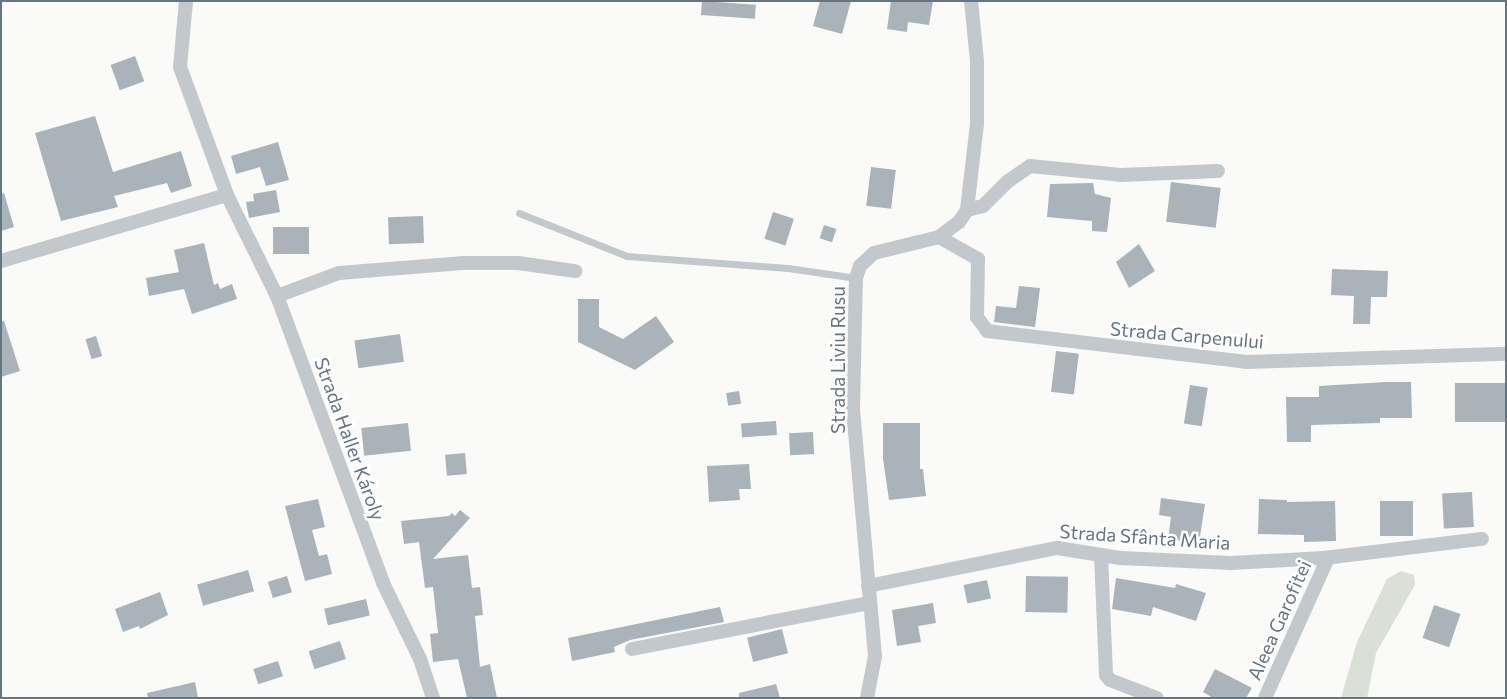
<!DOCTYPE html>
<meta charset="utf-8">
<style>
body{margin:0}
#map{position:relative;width:1507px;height:699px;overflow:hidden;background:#fafaf8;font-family:Commissioner,sans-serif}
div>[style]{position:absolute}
.green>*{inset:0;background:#dadfd7}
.building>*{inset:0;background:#aab3b9;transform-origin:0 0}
.service>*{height:7px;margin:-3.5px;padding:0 3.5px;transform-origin:3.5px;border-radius:3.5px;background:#c3c8cc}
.minor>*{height:14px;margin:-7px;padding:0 7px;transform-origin:7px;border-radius:7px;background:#c3c8cc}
span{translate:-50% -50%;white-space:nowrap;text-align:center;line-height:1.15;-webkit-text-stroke:5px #fff;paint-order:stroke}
.street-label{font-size:19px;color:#657683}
.frame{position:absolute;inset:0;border:2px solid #657683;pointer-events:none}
</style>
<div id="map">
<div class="green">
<i style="clip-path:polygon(1401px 571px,1414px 575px,1415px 585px,1376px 653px,1367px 698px,1341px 698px,1357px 642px,1387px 579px)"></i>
</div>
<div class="building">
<i style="left:702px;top:1px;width:54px;height:14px;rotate:4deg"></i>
<i style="clip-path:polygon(820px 1px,851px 1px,842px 34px,813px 26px)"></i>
<i style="clip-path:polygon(891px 1px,933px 1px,929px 25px,908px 22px,907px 32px,887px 29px)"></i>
<i style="left:135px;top:56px;width:27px;height:26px;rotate:70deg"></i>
<i style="clip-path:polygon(95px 116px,113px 172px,181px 151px,192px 186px,171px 193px,167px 183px,114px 196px,118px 207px,61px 221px,35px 133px)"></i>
<i style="clip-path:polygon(278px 142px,289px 180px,266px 186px,260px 167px,236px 174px,231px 156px)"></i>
<i style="left:871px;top:167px;width:25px;height:39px;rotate:7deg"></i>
<i style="left:1171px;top:182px;width:50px;height:40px;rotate:7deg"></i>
<i style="clip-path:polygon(1093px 183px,1095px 194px,1111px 198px,1107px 232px,1092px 231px,1092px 221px,1047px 217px,1050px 184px)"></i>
<i style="clip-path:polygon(276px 190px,280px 212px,249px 218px,246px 202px,254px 201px,253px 194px)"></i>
<i style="clip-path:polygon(4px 193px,14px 227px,1px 231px,1px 194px)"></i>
<i style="left:773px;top:212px;width:22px;height:28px;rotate:18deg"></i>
<i style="left:423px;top:216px;width:27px;height:35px;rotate:88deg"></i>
<i style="left:824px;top:225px;width:13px;height:14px;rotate:18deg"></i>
<i style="left:273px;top:227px;width:36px;height:27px"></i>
<i style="clip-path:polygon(204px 243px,214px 285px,218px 283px,220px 289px,232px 284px,237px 299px,192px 314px,184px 289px,149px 296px,146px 278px,179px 272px,174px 250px)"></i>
<i style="clip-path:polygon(1139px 244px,1155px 271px,1129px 288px,1116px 262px)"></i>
<i style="clip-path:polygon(1332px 269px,1388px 271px,1387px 297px,1371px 297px,1370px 324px,1353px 324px,1354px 296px,1331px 295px)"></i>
<i style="clip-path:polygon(1019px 286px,1040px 288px,1035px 327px,994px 322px,996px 306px,1016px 308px)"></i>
<i style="clip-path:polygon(578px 299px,599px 299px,599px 327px,623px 339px,656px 316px,674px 342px,635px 370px,578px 342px)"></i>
<i style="clip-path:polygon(1px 321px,4px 321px,20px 371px,1px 377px)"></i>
<i style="left:400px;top:334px;width:28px;height:46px;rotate:82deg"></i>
<i style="left:96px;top:336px;width:21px;height:11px;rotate:73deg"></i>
<i style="left:1056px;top:351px;width:23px;height:41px;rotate:7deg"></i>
<i style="clip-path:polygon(1386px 382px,1411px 382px,1412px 418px,1380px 418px,1380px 423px,1311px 425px,1311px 442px,1287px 442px,1286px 397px,1319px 397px,1319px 386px)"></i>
<i style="left:1455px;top:383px;width:51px;height:39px"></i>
<i style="left:1190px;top:385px;width:18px;height:39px;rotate:9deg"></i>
<i style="left:739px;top:391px;width:13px;height:13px;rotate:81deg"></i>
<i style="left:776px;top:421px;width:14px;height:35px;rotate:86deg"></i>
<i style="left:408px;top:423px;width:28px;height:47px;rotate:84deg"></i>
<i style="clip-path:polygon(883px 423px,920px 423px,920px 469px,923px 469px,926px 496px,889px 500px,883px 459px)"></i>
<i style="left:813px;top:432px;width:22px;height:24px;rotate:87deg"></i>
<i style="left:465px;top:453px;width:21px;height:20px;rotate:85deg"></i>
<i style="clip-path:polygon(749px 464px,751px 489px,739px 489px,740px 500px,709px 502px,707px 466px)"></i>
<i style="left:1472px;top:492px;width:35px;height:30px;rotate:87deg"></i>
<i style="clip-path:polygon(1161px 498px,1205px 504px,1199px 543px,1168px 539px,1171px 517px,1159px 515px)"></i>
<i style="clip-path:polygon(318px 499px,325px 527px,312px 530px,319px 556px,327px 554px,332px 574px,305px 581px,285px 506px)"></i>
<i style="clip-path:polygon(1259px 499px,1287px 500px,1287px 502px,1335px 501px,1336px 541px,1304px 542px,1304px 535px,1258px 534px)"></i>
<i style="left:1380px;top:501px;width:33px;height:35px"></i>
<i style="clip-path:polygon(460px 510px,470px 518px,433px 559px,468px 555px,472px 588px,480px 587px,483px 615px,475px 616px,480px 667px,490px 664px,497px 698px,467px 698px,458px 659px,433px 662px,430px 634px,438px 633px,433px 587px,425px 588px,419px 542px,404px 544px,401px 521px,449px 516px,452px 513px,455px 516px)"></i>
<i style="left:248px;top:570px;width:22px;height:53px;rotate:74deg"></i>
<i style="left:287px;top:576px;width:17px;height:20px;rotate:73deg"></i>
<i style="left:1026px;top:576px;width:42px;height:36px;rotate:1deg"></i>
<i style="clip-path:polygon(1116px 578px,1175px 588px,1176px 584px,1206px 593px,1196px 621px,1153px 607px,1151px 616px,1112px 609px)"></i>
<i style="left:987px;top:580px;width:19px;height:24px;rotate:78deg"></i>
<i style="clip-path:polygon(160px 592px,168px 615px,140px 629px,139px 626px,123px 632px,115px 609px)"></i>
<i style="left:366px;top:599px;width:17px;height:43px;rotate:77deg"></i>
<i style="clip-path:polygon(933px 603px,936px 623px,918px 626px,921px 642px,897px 646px,892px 610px)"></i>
<i style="left:1434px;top:605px;width:28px;height:35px;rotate:19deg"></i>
<i style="clip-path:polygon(720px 607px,724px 622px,630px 640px,614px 647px,615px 652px,572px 661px,568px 638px)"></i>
<i style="left:782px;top:629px;width:25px;height:36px;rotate:76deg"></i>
<i style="left:340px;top:641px;width:19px;height:33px;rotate:72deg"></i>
<i style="left:278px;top:661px;width:16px;height:26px;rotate:72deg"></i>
<i style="clip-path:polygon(1215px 669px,1252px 688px,1246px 698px,1213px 698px,1203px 692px)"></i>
<i style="clip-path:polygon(195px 682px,198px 698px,148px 698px,147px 693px)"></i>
<i style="clip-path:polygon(776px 684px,780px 698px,739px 698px,739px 693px)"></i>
</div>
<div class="service">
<i style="left:519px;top:213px;width:116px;rotate:21.7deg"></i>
<i style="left:627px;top:256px;width:161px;rotate:4.3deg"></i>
<i style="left:788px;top:268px;width:69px;rotate:8.4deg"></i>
</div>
<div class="minor">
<i style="left:186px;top:1px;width:66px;rotate:95.2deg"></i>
<i style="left:180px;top:67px;width:136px;rotate:69.8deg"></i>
<i style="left:227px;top:195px;width:113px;rotate:63.7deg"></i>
<i style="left:277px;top:296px;width:306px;rotate:69.7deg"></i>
<i style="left:383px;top:583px;width:85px;rotate:64deg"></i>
<i style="left:420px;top:659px;width:41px;rotate:71.6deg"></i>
<i style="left:967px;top:210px;width:16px;rotate:-14deg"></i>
<i style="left:983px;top:206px;width:34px;rotate:-45deg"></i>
<i style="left:1007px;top:182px;width:28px;rotate:-35deg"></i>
<i style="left:1030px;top:166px;width:91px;rotate:5.6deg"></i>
<i style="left:1121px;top:175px;width:97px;rotate:-2.4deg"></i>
<i style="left:939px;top:237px;width:45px;rotate:29.4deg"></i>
<i style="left:978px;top:259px;width:58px;rotate:91deg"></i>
<i style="left:977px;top:317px;width:17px;rotate:54deg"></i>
<i style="left:987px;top:331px;width:261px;rotate:6.8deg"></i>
<i style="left:1246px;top:362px;width:260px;rotate:-1.8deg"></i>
<i style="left:1px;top:261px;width:235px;rotate:-16.3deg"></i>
<i style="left:277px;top:296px;width:66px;rotate:-20.4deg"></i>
<i style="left:339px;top:273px;width:123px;rotate:-4.6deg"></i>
<i style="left:462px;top:263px;width:56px"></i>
<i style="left:518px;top:263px;width:58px;rotate:8deg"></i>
<i style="left:1101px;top:555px;width:120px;rotate:87.6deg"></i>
<i style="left:1106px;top:675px;width:6px;rotate:51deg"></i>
<i style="left:1110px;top:680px;width:50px;rotate:21deg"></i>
<i style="left:868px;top:586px;width:193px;rotate:-11.4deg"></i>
<i style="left:1057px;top:548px;width:64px;rotate:9deg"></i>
<i style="left:1120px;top:558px;width:111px;rotate:2.6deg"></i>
<i style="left:1231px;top:563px;width:93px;rotate:-3.1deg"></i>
<i style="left:1324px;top:558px;width:159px;rotate:-6.9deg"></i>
<i style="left:632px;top:649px;width:241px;rotate:-11deg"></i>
<i style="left:867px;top:698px;width:43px;rotate:-79.2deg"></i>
<i style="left:875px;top:656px;width:249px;rotate:-95.1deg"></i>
<i style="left:853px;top:408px;width:130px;rotate:-88.7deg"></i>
<i style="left:856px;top:278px;width:13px;rotate:-72deg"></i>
<i style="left:860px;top:266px;width:19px;rotate:-43deg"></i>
<i style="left:874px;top:253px;width:67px;rotate:-13.8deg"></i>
<i style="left:939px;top:237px;width:25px;rotate:-37deg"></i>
<i style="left:959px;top:222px;width:14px;rotate:-56deg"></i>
<i style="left:967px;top:210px;width:88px;rotate:-83.4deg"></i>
<i style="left:977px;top:123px;width:62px;rotate:-90deg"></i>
<i style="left:977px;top:61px;width:60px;rotate:-95.7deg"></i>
<i style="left:1265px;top:698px;width:154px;rotate:-65.8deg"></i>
</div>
<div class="street-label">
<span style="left:1187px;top:335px;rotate:5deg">Strada Carpenului</span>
<span style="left:838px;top:360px;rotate:-90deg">Strada Liviu Rusu</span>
<span style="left:350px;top:439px;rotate:70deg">Strada Haller Károly</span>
<span style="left:1145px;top:537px;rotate:4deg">Strada Sfânta Maria</span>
<span style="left:1279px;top:620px;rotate:-66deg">Aleea Garofitei</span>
</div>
<div class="frame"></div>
</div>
